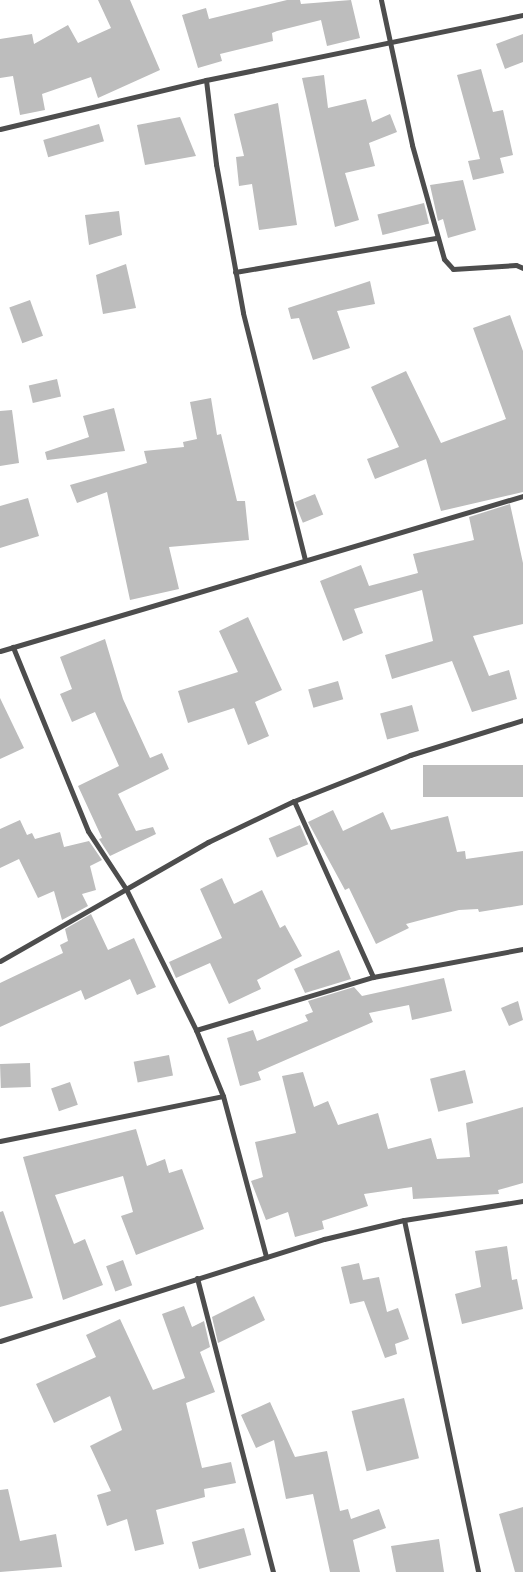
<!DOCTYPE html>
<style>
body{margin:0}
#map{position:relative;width:523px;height:1572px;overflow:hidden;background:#fff;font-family:Barlow,sans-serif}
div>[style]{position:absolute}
.building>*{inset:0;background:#bdbdbd;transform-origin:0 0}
.minor>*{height:5px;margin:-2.5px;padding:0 2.5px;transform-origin:2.5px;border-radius:2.5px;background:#4d4d4d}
span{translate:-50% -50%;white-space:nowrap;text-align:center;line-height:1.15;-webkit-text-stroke:4px #fff;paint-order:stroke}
</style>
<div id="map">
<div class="building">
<i style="clip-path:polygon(98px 0,130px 0,160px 70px,98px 98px,91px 77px,42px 94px,45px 110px,20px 115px,13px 76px,0 78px,0 39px,32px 34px,34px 44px,68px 25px,78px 43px,111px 28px)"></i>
<i style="clip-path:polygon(287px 0,300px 0,301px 4px,351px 0,360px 38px,327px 46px,321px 20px,277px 31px,272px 33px,273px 41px,220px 54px,222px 61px,198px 68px,182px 15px,206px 8px,209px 19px)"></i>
<i style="clip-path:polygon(523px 34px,523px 62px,505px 69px,496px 44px)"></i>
<i style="clip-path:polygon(481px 69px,493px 112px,503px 110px,513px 155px,500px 158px,504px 173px,473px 180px,468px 161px,480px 159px,457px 75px)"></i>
<i style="clip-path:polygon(324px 75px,328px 108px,366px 99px,372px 122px,390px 114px,397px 132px,369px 143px,375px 166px,345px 173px,359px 220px,335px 227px,302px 78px)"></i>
<i style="clip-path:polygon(278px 103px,297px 225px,259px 230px,252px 184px,239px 186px,236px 157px,244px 156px,234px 114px)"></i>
<i style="clip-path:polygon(180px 117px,196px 156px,145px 165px,137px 125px)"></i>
<i style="left:99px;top:124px;width:18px;height:58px;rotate:74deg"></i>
<i style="clip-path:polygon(463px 180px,476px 230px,448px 238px,443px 219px,438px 221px,430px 185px)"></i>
<i style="left:424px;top:203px;width:21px;height:48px;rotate:76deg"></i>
<i style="clip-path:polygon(119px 211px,122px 235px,89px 245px,85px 215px)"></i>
<i style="clip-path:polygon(126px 264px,136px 308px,103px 314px,96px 275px)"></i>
<i style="clip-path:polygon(370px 281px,375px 304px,337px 311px,350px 348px,313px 360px,299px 318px,291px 319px,288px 308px)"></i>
<i style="left:30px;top:300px;width:38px;height:22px;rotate:70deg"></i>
<i style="clip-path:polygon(510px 315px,523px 351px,523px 492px,441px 511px,426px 459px,375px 479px,367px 459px,399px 447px,371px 387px,406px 371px,441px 443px,506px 419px,473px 328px)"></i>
<i style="left:57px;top:379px;width:18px;height:29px;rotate:77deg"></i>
<i style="clip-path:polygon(211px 398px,217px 435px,221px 434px,237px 501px,245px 501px,249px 540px,169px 547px,179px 589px,130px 600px,107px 492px,77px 503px,70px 485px,147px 463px,144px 451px,184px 447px,183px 442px,197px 439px,190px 402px)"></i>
<i style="clip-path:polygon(114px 408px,125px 451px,47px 460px,45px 452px,89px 437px,83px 416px)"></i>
<i style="clip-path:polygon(12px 410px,19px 463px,0 466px,0 411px)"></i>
<i style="left:315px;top:494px;width:22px;height:22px;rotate:68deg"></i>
<i style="clip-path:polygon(28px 498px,39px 536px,0 548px,0 506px)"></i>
<i style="clip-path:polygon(510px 504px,523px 563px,523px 624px,473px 636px,489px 676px,509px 670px,517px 699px,472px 712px,452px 661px,392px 679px,385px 655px,433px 641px,422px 590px,354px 609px,363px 633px,343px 641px,320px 581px,361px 565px,369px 586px,418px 573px,413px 554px,474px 540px,469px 517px)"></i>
<i style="clip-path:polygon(248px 617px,282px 690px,255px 702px,269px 736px,248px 745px,234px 708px,188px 723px,178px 691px,238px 672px,219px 631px)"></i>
<i style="clip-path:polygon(105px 639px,123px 699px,150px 758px,162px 753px,169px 769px,118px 794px,136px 831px,153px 827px,156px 834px,110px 856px,99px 839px,102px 838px,78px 786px,119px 766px,95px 712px,72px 722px,60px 694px,72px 689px,60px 657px)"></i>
<i style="left:338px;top:681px;width:19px;height:31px;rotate:74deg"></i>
<i style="clip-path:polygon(0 698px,24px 748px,0 759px)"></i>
<i style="left:412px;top:705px;width:27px;height:33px;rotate:75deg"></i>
<i style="left:523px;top:765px;width:32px;height:100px;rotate:90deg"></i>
<i style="clip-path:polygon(333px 810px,343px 831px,383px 812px,391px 830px,448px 816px,457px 852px,465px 851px,466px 859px,523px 851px,523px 905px,479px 912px,478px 909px,459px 910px,406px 924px,409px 928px,376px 944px,349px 888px,345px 890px,308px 822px)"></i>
<i style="clip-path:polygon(20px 820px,27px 835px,32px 833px,35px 839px,60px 832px,64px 847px,89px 841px,102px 860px,90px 866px,96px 890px,82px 894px,88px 906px,62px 920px,54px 891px,38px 898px,19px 859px,0 868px,0 829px)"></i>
<i style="left:300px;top:825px;width:21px;height:34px;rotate:67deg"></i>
<i style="clip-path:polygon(222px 878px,234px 904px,262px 890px,280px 928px,285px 925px,302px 956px,257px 980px,261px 989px,229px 1004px,210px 963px,176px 978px,169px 962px,222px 938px,200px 889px)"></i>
<i style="clip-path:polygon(91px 914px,108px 950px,134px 938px,156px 987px,137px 995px,130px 979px,85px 1000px,81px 990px,0 1027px,0 983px,63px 953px,60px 945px,68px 941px,65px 929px)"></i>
<i style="clip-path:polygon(339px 950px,351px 979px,305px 993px,294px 969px)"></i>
<i style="clip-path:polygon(444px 978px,452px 1011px,412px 1020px,409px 1005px,369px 1013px,373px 1022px,258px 1072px,261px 1080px,240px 1086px,227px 1038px,253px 1030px,257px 1041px,308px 1021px,305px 1015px,313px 1012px,308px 1001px,354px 987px,362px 996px)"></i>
<i style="clip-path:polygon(518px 1001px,523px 1020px,509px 1026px,501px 1008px)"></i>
<i style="left:169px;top:1055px;width:21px;height:36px;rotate:79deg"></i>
<i style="left:30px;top:1063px;width:24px;height:30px;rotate:88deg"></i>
<i style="left:465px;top:1070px;width:34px;height:36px;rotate:76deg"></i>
<i style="clip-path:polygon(303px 1072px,314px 1107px,328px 1101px,338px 1125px,378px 1113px,388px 1149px,431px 1138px,437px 1159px,470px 1157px,466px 1123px,523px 1107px,523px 1183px,498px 1190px,499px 1194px,413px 1199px,412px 1187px,364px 1194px,368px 1206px,322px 1221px,324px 1229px,295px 1237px,288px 1212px,266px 1220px,251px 1181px,263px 1177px,255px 1142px,296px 1133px,282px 1076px)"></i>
<i style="left:70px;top:1082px;width:24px;height:20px;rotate:71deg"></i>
<i style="clip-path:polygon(136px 1129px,147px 1166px,165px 1159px,169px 1173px,182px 1169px,204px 1229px,136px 1255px,121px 1216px,133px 1212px,123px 1176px,55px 1195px,74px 1244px,85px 1239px,103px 1285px,63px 1300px,23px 1157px)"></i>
<i style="clip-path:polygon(3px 1211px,33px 1298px,0 1307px,0 1212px)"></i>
<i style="clip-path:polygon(507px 1246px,512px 1280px,517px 1279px,523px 1309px,462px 1324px,455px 1294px,481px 1287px,475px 1251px)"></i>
<i style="left:123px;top:1260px;width:27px;height:18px;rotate:70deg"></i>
<i style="clip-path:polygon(359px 1263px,363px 1280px,379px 1277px,387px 1312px,398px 1308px,409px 1339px,395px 1344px,397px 1354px,385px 1358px,364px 1301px,350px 1304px,341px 1267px)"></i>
<i style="clip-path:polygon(254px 1296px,265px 1320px,218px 1343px,212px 1317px)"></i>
<i style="clip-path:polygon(184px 1306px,192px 1327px,204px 1321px,210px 1347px,200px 1352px,215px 1392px,186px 1403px,202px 1468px,231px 1462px,236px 1483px,204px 1489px,205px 1497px,156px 1510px,164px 1544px,135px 1551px,127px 1519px,107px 1526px,97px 1495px,111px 1491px,90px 1446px,122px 1430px,110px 1396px,54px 1423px,36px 1384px,96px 1357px,86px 1335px,120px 1319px,153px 1390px,185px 1378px,162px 1314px)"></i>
<i style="left:404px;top:1398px;width:62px;height:54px;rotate:76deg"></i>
<i style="clip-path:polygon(270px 1402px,295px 1457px,327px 1451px,340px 1511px,348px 1509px,351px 1519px,379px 1509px,386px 1528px,353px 1540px,360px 1572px,330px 1572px,313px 1494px,286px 1499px,274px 1440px,256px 1448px,241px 1415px)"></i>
<i style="clip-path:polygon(8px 1489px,20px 1541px,56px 1534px,62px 1567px,0 1572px,0 1490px)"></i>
<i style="clip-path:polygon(523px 1507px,523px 1572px,515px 1572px,499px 1514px)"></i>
<i style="left:244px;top:1528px;width:28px;height:54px;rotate:75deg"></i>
<i style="clip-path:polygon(439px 1539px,444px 1572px,396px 1572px,391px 1546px)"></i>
</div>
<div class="minor">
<i style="left:381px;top:0;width:148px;rotate:77.9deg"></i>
<i style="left:412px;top:145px;width:118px;rotate:74.3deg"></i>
<i style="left:444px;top:259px;width:13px;rotate:48deg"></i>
<i style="left:453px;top:269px;width:63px;rotate:-3.6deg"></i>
<i style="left:516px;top:265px;width:8px;rotate:23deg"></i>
<i style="left:206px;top:80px;width:85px;rotate:83.2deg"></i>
<i style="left:216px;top:164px;width:151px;rotate:79.7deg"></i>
<i style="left:243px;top:313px;width:255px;rotate:75.9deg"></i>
<i style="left:0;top:129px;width:212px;rotate:-13.4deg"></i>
<i style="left:206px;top:80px;width:324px;rotate:-11.6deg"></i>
<i style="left:235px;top:272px;width:205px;rotate:-9.6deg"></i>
<i style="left:0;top:651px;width:545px;rotate:-16.51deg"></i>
<i style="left:294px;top:801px;width:193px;rotate:65.8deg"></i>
<i style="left:0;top:961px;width:145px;rotate:-29.7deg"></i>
<i style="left:126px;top:889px;width:69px;rotate:-123.2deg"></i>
<i style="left:88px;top:831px;width:199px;rotate:-112.2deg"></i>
<i style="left:196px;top:1030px;width:185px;rotate:-16.7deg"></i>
<i style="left:373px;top:977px;width:153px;rotate:-10.6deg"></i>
<i style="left:223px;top:1096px;width:167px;rotate:75deg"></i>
<i style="left:0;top:1141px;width:227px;rotate:-11.4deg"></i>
<i style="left:223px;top:1096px;width:71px;rotate:-112.2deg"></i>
<i style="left:196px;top:1030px;width:157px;rotate:-116.4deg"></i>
<i style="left:126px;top:889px;width:95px;rotate:-29.8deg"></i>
<i style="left:208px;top:842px;width:95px;rotate:-25.5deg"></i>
<i style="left:294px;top:801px;width:125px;rotate:-21.6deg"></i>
<i style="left:410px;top:755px;width:118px;rotate:-17.2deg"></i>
<i style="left:404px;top:1220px;width:360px;rotate:78.1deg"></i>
<i style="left:197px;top:1278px;width:304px;rotate:75.5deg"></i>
<i style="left:0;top:1341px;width:340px;rotate:-17.5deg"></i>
<i style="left:324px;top:1239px;width:82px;rotate:-13.4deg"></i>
<i style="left:404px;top:1220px;width:121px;rotate:-9.1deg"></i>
</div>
</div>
